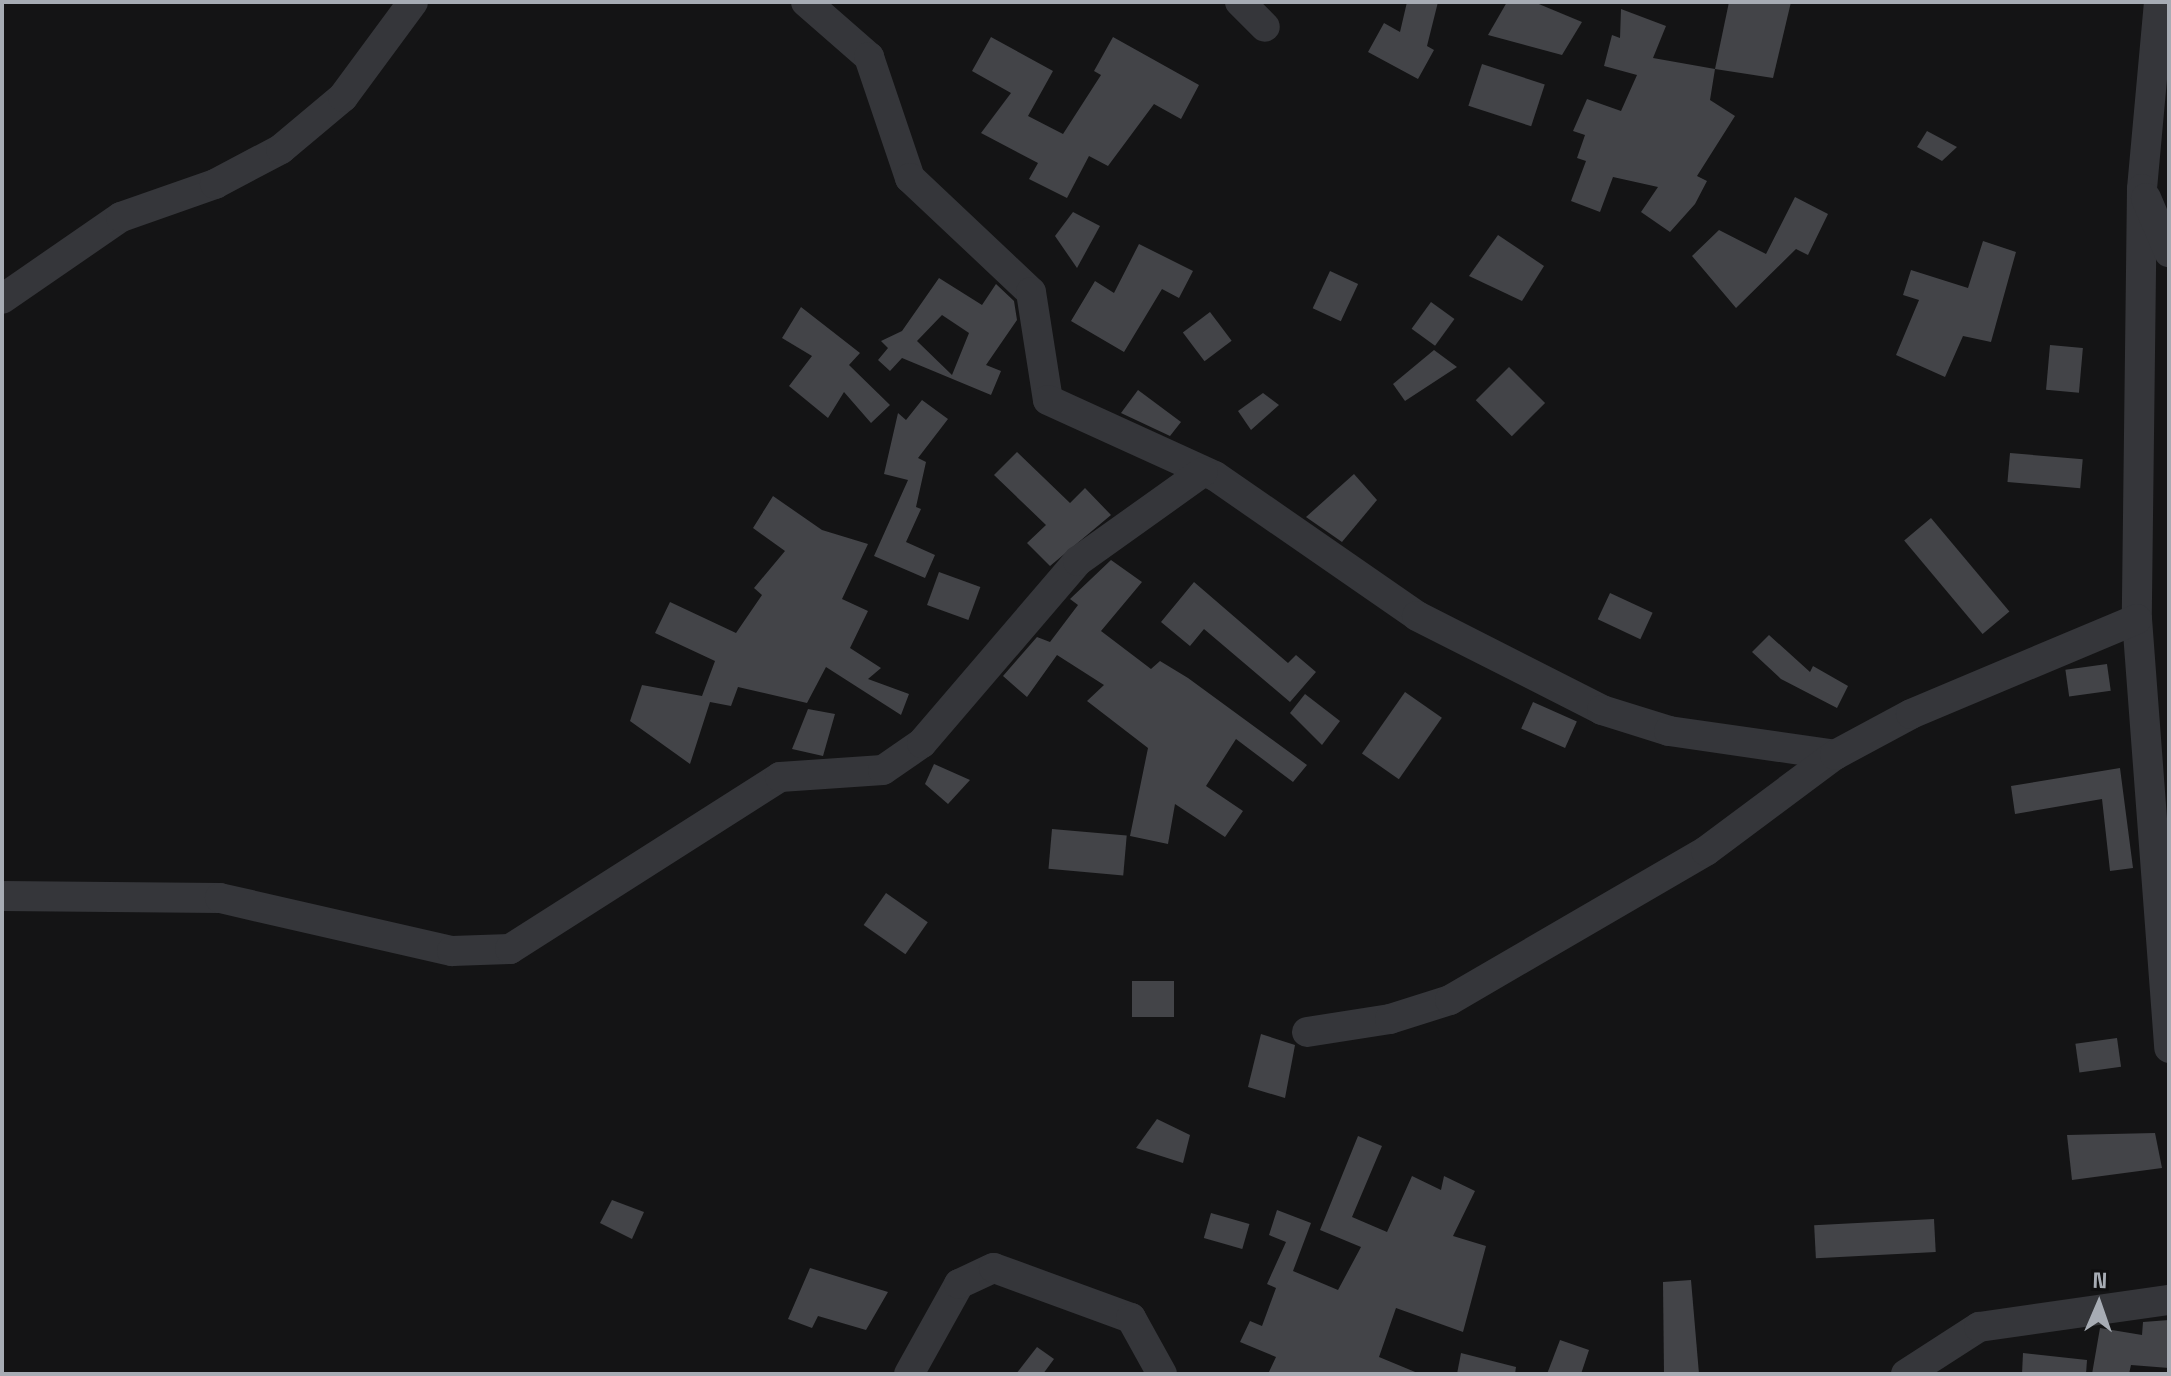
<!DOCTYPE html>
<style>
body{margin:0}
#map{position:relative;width:2171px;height:1376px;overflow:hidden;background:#141415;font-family:"Space Grotesk",sans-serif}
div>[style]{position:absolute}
.building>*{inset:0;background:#434448;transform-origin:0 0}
.minor>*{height:30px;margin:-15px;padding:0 15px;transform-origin:15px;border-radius:15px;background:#35363a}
span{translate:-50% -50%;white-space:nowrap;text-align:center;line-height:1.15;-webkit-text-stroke:6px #0f0f10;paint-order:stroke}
.frame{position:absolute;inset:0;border:4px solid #a7acb4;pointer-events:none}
.north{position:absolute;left:2059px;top:1264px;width:80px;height:80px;-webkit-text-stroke:6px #0f0f10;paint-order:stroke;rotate:2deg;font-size:22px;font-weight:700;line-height:32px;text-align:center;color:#a7acb4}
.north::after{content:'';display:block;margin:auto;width:28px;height:36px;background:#a7acb4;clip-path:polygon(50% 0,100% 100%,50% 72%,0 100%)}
</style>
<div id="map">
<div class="building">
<i style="clip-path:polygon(1407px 2px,1438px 2px,1427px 46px,1434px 50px,1418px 79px,1368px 52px,1384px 23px,1400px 32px)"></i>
<i style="clip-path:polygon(1507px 2px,1534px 2px,1582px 22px,1562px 55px,1488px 35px)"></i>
<i style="clip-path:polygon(1729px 2px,1791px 2px,1773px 78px,1715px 69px)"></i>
<i style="clip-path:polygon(1621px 9px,1666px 26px,1653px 58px,1715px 69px,1710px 100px,1735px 116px,1697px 176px,1707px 181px,1695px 204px,1670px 232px,1641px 212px,1658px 187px,1613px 177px,1600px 212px,1571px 201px,1586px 161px,1577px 158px,1585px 135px,1573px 131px,1587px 99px,1621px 111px,1637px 75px,1604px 66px,1612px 35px,1620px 38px)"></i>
<i style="clip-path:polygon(991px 37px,1053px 71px,1028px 116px,1063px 134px,1101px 75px,1094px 71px,1113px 37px,1199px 85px,1181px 119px,1154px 104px,1108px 166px,1089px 156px,1067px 198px,1029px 179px,1038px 163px,981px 133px,1011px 93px,972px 71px)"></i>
<i style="left:1482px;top:64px;width:66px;height:44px;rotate:18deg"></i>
<i style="clip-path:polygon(1927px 131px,1957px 147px,1942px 161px,1917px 147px)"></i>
<i style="clip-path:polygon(1795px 197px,1828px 214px,1808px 255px,1796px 249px,1736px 308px,1692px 256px,1719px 230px,1766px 254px)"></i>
<i style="clip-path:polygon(1073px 212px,1100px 226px,1077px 268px,1055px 236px)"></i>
<i style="clip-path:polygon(1498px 235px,1544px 266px,1522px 301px,1469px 276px)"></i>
<i style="clip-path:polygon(1983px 241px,2016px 252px,1991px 342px,1963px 336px,1945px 377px,1896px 355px,1919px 300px,1903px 295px,1911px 270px,1968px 288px)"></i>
<i style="clip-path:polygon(1139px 244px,1193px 271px,1179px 298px,1162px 289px,1124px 352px,1071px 321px,1095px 281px,1114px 293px)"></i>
<i style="left:1330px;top:271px;width:31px;height:41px;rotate:25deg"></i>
<i style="clip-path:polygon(evenodd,939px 278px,982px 305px,996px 284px,1014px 301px,1017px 320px,986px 365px,1001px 371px,991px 395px,902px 358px,890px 371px,878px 360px,888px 348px,881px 341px,902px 331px,939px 278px,942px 315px,969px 333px,952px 375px,917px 341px,942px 315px)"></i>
<i style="left:1431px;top:302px;width:29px;height:33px;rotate:36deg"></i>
<i style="clip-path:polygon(801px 307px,860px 353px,849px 365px,890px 405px,871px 423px,844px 392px,828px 418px,789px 386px,812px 356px,782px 338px)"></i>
<i style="left:1210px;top:312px;width:36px;height:34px;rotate:53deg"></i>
<i style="left:2050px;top:345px;width:33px;height:45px;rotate:5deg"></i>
<i style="clip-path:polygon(1434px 350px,1457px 367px,1405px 401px,1393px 384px)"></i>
<i style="left:1509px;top:367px;width:51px;height:47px;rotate:45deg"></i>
<i style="clip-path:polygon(1138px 390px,1181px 422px,1170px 436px,1121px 413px)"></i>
<i style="clip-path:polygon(1263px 393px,1279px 405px,1251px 430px,1238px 411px)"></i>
<i style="clip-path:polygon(922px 400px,948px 419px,918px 458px,926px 462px,916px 507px,921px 509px,906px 542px,935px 555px,925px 578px,874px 556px,908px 480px,884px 474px,898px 413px,906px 420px)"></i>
<i style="clip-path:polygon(1017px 452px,1070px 503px,1085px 488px,1111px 515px,1050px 566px,1027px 543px,1046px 525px,994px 475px)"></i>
<i style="left:2010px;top:453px;width:73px;height:29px;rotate:5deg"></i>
<i style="clip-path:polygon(1354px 474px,1377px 500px,1342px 542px,1306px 517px)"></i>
<i style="clip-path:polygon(773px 496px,822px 530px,868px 544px,842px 599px,868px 611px,850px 648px,881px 668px,868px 679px,909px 694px,901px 715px,826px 667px,807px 703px,738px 687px,731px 706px,710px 702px,690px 764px,630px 721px,642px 685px,702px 696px,715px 661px,655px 633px,670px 602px,736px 633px,762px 595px,754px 588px,785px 551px,753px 528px)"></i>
<i style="left:1931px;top:518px;width:122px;height:35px;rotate:50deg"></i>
<i style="clip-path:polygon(1111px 560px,1142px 582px,1101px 631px,1151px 669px,1160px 661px,1188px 678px,1307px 765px,1293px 782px,1236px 739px,1206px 786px,1243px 811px,1225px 837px,1175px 804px,1168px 844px,1130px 836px,1148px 748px,1087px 701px,1104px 685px,1057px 655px,1027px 697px,1003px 676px,1037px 637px,1050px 642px,1078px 605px,1070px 599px)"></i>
<i style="left:939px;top:572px;width:44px;height:35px;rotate:20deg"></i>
<i style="clip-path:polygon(1194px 582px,1288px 663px,1296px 655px,1316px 672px,1290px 702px,1204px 629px,1190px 646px,1161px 622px)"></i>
<i style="left:1610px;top:593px;width:47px;height:29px;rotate:25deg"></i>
<i style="clip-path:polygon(1769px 635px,1810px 672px,1813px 666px,1848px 686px,1837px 708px,1781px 679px,1752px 652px)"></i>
<i style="left:2107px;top:664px;width:27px;height:42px;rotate:82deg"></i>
<i style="left:1405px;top:692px;width:45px;height:75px;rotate:35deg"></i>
<i style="clip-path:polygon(1305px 694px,1340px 721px,1322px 745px,1290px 713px)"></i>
<i style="left:1533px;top:702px;width:48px;height:29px;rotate:24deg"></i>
<i style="clip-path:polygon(808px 709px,835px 714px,823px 756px,792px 749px)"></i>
<i style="clip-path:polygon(934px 764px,970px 780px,948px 804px,925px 784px)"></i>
<i style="clip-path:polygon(2120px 768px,2133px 868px,2110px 871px,2102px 799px,2015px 814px,2011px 786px)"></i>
<i style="left:1052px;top:829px;width:75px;height:40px;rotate:5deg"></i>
<i style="left:886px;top:893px;width:51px;height:39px;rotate:35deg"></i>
<i style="left:1132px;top:981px;width:42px;height:36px"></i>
<i style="clip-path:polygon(1261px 1034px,1295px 1045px,1285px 1098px,1248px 1087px)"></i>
<i style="left:2117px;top:1038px;width:29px;height:42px;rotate:82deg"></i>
<i style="clip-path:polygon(1157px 1119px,1190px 1135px,1183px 1163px,1136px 1148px)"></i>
<i style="clip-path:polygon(2155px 1133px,2162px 1168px,2072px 1180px,2067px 1135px)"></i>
<i style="clip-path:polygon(1358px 1136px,1382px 1146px,1352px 1217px,1387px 1232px,1412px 1176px,1441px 1190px,1444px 1176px,1475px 1191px,1453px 1236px,1486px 1246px,1463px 1332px,1396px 1308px,1379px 1357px,1420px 1374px,1268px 1374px,1276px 1357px,1240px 1342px,1250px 1321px,1262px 1326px,1276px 1288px,1267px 1284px,1286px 1242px,1269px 1235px,1277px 1210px,1311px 1223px,1293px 1271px,1338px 1290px,1361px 1247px,1320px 1230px)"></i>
<i style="clip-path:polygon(612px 1200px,644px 1212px,632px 1239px,600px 1223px)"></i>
<i style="left:1211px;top:1213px;width:40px;height:26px;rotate:16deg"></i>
<i style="left:1934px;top:1219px;width:33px;height:120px;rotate:87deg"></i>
<i style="clip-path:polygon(810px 1268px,888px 1292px,866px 1330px,818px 1316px,812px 1328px,788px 1319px)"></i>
<i style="clip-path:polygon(1691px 1280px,1699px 1374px,1664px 1374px,1663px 1282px)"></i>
<i style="clip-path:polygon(2169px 1320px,2169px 1368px,2131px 1365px,2129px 1374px,2092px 1374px,2100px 1328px,2142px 1335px,2143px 1322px)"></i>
<i style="clip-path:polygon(1560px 1340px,1589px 1350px,1581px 1374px,1547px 1374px)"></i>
<i style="clip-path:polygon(1037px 1347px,1054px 1359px,1043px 1374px,1016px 1374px)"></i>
<i style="clip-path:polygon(1461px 1353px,1516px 1367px,1515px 1374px,1457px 1374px)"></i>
<i style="clip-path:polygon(2023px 1353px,2087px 1360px,2086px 1374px,2022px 1374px)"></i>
</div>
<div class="minor">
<i style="left:806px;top:2px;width:84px;rotate:41.1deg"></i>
<i style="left:869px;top:57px;width:128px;rotate:71.3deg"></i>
<i style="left:910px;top:178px;width:166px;rotate:43.3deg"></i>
<i style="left:1031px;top:292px;width:109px;rotate:81.1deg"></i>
<i style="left:1048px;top:400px;width:183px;rotate:24.5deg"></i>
<i style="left:1215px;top:476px;width:246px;rotate:34.7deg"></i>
<i style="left:1417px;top:616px;width:208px;rotate:26.9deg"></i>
<i style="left:1602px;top:710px;width:70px;rotate:17.4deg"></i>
<i style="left:1669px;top:731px;width:168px;rotate:8.2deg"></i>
<i style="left:1240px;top:2px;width:35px;rotate:45deg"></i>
<i style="left:2159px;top:2px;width:188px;rotate:95.2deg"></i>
<i style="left:2142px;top:189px;width:430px;rotate:90.7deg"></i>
<i style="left:2137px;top:619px;width:430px;rotate:85.7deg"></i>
<i style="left:2146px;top:198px;width:59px;rotate:66.9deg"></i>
<i style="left:2px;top:299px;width:145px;rotate:-34.6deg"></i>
<i style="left:121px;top:217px;width:100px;rotate:-19.3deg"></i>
<i style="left:215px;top:184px;width:75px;rotate:-27.9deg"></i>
<i style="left:281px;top:149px;width:81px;rotate:-40deg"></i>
<i style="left:343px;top:97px;width:118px;rotate:-53.6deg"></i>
<i style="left:2px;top:896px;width:218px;rotate:0.5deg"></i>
<i style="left:220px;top:898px;width:238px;rotate:12.9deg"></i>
<i style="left:452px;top:951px;width:58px;rotate:-2deg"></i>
<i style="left:510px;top:949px;width:320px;rotate:-32.5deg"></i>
<i style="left:780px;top:777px;width:103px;rotate:-3.9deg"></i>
<i style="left:883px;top:770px;width:47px;rotate:-34.7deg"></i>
<i style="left:922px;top:743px;width:240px;rotate:-49.4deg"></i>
<i style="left:1078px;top:561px;width:153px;rotate:-35.5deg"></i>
<i style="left:1307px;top:1032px;width:84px;rotate:-8.9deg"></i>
<i style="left:1390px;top:1019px;width:63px;rotate:-17.6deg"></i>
<i style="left:1450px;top:1000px;width:296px;rotate:-30.2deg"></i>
<i style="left:1706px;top:851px;width:161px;rotate:-36.7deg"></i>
<i style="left:1835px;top:755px;width:86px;rotate:-28.3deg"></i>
<i style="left:1911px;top:714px;width:245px;rotate:-22.8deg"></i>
<i style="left:909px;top:1374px;width:103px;rotate:-60.9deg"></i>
<i style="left:959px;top:1284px;width:38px;rotate:-25deg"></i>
<i style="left:994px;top:1268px;width:146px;rotate:20.1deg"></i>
<i style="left:1131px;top:1318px;width:64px;rotate:61deg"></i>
<i style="left:1906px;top:1374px;width:87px;rotate:-32.8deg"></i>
<i style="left:1979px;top:1327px;width:192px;rotate:-8.1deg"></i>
</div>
<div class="frame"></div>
<div class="north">N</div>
</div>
